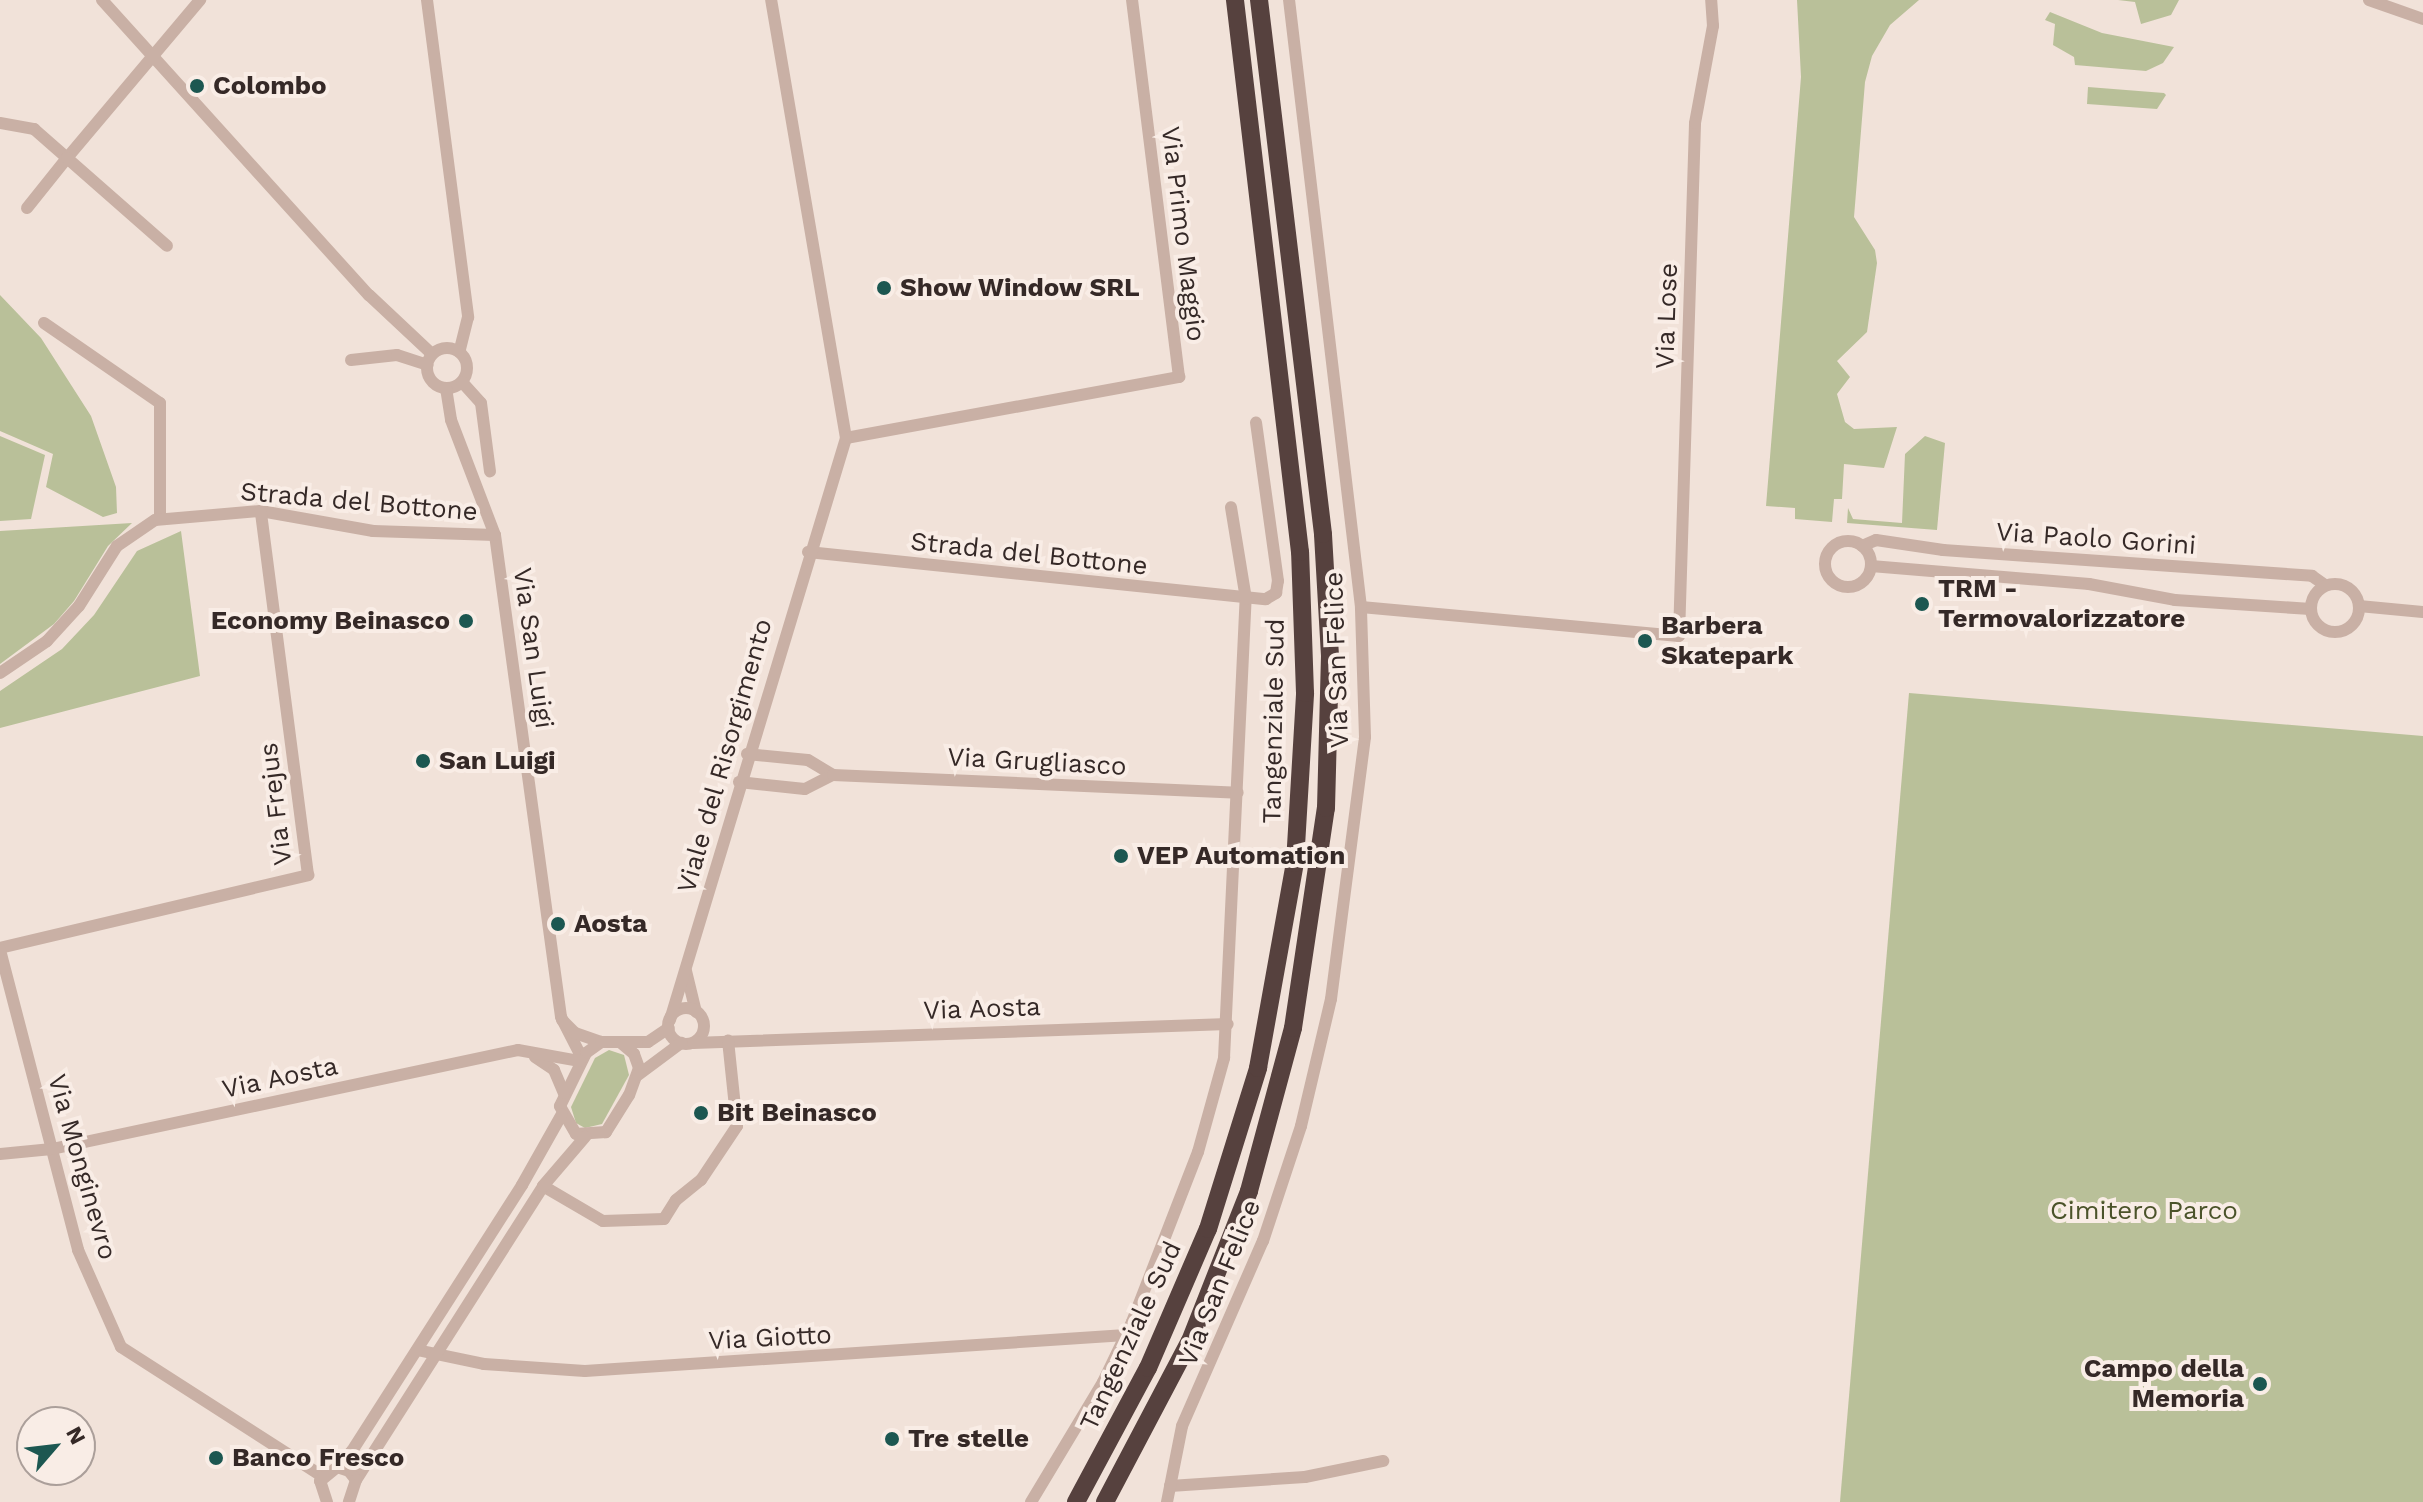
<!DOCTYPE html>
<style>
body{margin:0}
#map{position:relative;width:2423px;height:1502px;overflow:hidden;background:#f1e2d9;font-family:"Work Sans",sans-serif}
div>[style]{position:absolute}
.green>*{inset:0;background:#b9c099}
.minor>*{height:12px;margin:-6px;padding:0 6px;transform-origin:6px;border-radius:6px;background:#c9b0a5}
.minor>.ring{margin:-6px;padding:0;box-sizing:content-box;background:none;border:12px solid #c9b0a5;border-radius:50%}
.highway>*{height:18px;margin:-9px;padding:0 9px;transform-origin:9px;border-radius:9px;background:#56413e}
.dots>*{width:22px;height:22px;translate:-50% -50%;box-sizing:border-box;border:4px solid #f9ede6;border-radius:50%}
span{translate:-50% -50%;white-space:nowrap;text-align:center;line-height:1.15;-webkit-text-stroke:8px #f9ede6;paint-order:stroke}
.poi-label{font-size:26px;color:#352927;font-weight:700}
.left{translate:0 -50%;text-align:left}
.right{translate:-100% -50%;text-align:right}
.street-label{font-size:26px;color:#352927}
.park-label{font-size:26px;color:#4b532a}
.north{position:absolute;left:16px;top:1406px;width:80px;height:80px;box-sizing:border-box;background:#f9ede6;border:2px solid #ab9f9a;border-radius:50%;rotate:62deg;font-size:22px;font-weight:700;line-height:32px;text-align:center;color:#352927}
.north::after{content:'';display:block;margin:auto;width:28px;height:36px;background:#1c5751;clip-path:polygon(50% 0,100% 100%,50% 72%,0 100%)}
</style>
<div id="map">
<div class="green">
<i style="clip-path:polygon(1797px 0,1919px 0,1890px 25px,1872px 56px,1865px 82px,1854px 217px,1875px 250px,1877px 263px,1867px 332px,1837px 361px,1850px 377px,1837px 394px,1845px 422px,1854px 429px,1897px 427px,1884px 468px,1844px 464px,1842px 499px,1834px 499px,1832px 522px,1795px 519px,1795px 508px,1766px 506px,1801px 77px)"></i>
<i style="clip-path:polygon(2118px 0,2179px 0,2171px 15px,2141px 24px,2135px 2px)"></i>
<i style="clip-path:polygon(2050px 12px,2102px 33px,2174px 47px,2163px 63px,2146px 71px,2075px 65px,2074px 57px,2053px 45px,2055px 24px,2045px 20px)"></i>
<i style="clip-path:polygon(2088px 87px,2164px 93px,2166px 95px,2157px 109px,2087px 104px)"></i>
<i style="clip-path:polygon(0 295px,41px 338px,91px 416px,116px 487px,117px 513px,103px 517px,46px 487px,53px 454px,0 431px)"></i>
<i style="clip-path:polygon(0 436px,45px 455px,31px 519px,0 521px)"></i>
<i style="clip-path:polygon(1925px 436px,1945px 443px,1937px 530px,1847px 523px,1848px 508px,1853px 519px,1902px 523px,1905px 454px)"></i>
<i style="clip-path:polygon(132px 523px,108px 546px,74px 601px,54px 624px,0 664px,0 531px)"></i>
<i style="clip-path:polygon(181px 531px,200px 676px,0 728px,0 691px,62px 649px,94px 615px,137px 551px)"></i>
<i style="clip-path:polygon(1909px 693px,2423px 736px,2423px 1502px,1840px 1502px)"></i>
<i style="clip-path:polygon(609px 1050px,624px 1055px,629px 1075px,602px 1124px,585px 1128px,576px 1123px,571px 1107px,595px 1058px)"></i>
</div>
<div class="minor">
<i style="left:102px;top:0;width:398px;rotate:47.9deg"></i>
<i style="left:369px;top:295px;width:86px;rotate:43.1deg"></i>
<i style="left:427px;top:0;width:320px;rotate:82.6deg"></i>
<i style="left:468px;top:317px;width:36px;rotate:104deg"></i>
<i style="left:2369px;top:0;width:57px;rotate:19.4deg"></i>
<i style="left:0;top:123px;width:35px;rotate:10deg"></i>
<i style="left:34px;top:129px;width:44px;rotate:41.3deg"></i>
<i style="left:67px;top:158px;width:207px;rotate:-49.9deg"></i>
<i style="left:27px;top:208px;width:64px;rotate:-51.3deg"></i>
<i style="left:67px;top:158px;width:133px;rotate:41.3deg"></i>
<i style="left:44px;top:323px;width:141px;rotate:34.6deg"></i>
<i style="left:160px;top:403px;width:116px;rotate:90deg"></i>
<i class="ring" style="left:427px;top:348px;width:28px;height:28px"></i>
<i style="left:351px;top:360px;width:46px;rotate:-6.2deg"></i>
<i style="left:397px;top:355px;width:32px;rotate:18deg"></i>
<i style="left:462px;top:382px;width:28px;rotate:48deg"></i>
<i style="left:481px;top:403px;width:69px;rotate:82.5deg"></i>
<i style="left:446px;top:388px;width:32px;rotate:81deg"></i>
<i style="left:451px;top:420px;width:123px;rotate:69.1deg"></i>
<i style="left:495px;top:535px;width:486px;rotate:82.2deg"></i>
<i style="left:561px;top:1017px;width:46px;rotate:62.9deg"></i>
<i style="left:846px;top:438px;width:339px;rotate:-10.4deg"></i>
<i style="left:1179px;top:377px;width:380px;rotate:-97.1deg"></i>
<i class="ring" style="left:1825px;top:541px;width:34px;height:34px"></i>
<i style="left:1862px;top:546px;width:15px;rotate:-23deg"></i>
<i style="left:1876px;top:540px;width:68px;rotate:8.5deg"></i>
<i style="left:1943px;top:550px;width:370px;rotate:4deg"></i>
<i style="left:2312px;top:576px;width:16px;rotate:35deg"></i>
<i style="left:808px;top:552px;width:460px;rotate:5.9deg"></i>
<i style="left:1266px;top:599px;width:12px;rotate:-31deg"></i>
<i style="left:1276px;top:593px;width:12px;rotate:-81deg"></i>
<i style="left:1278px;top:581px;width:160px;rotate:-97.9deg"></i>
<i style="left:1871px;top:566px;width:219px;rotate:4.7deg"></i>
<i style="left:2089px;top:584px;width:87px;rotate:10.5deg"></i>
<i style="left:2175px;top:600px;width:136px;rotate:3.8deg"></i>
<i class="ring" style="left:2311px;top:584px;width:36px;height:36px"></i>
<i style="left:2359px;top:606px;width:64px;rotate:5.4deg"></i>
<i style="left:1361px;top:607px;width:319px;rotate:5.2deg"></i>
<i style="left:1679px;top:636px;width:513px;rotate:-88.21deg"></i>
<i style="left:1695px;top:123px;width:99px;rotate:-79.5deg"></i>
<i style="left:1713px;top:26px;width:26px;rotate:-94deg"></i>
<i style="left:0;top:673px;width:57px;rotate:-34.2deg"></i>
<i style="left:47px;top:641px;width:47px;rotate:-47.6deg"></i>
<i style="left:79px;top:606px;width:71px;rotate:-57.7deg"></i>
<i style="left:117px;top:546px;width:46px;rotate:-34.4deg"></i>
<i style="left:155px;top:520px;width:106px;rotate:-4.9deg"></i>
<i style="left:261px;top:511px;width:114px;rotate:10.1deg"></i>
<i style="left:373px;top:531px;width:122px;rotate:1.9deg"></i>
<i style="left:747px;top:754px;width:61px;rotate:5.6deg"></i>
<i style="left:808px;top:760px;width:29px;rotate:31deg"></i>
<i style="left:739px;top:782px;width:66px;rotate:6.1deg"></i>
<i style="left:805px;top:789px;width:31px;rotate:-27deg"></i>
<i style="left:833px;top:775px;width:405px;rotate:2.5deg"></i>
<i style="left:0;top:948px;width:317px;rotate:-13.3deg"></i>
<i style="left:308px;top:875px;width:367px;rotate:-97.4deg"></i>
<i style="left:0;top:950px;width:310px;rotate:75.4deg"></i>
<i style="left:78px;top:1250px;width:106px;rotate:66.1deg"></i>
<i style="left:121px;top:1347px;width:239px;rotate:32.7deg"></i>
<i style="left:686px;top:971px;width:42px;rotate:76.3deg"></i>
<i class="ring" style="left:668px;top:1008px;width:24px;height:24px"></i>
<i style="left:562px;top:1020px;width:18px;rotate:45deg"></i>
<i style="left:575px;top:1033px;width:28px;rotate:19deg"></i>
<i style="left:670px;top:1020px;width:608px;rotate:-73.17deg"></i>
<i style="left:846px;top:438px;width:444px;rotate:-99.7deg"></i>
<i style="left:621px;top:1043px;width:17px;rotate:40deg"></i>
<i style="left:634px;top:1054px;width:15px;rotate:70deg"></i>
<i style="left:639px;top:1068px;width:29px;rotate:110deg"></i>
<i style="left:629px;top:1095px;width:44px;rotate:121.9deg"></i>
<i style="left:606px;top:1132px;width:30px;rotate:176deg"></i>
<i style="left:576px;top:1134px;width:32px;rotate:-120deg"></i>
<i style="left:560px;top:1106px;width:59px;rotate:-63.9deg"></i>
<i style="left:586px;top:1053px;width:19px;rotate:-36deg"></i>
<i style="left:601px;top:1042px;width:47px"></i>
<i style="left:648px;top:1042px;width:25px;rotate:-34deg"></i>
<i style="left:693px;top:1043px;width:535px;rotate:-2.03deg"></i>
<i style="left:535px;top:1057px;width:23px;rotate:34deg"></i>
<i style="left:554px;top:1070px;width:25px;rotate:67deg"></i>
<i style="left:638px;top:1075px;width:54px;rotate:-36.7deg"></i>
<i style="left:0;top:1154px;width:52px;rotate:-5.5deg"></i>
<i style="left:52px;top:1149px;width:476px;rotate:-12deg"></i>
<i style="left:518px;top:1050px;width:63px;rotate:10.1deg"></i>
<i style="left:543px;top:1186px;width:69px;rotate:30.3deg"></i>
<i style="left:603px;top:1221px;width:61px;rotate:-1.9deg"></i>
<i style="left:664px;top:1219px;width:22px;rotate:-58deg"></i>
<i style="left:676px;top:1200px;width:32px;rotate:-39deg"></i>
<i style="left:701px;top:1180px;width:65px;rotate:-56.3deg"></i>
<i style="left:737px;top:1126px;width:86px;rotate:-96deg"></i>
<i style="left:417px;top:1350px;width:68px;rotate:11.8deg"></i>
<i style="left:484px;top:1364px;width:101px;rotate:4deg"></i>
<i style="left:585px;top:1371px;width:542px;rotate:-3.81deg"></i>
<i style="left:337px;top:1467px;width:22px;rotate:-47deg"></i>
<i style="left:352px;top:1451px;width:316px;rotate:-57.4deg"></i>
<i style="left:522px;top:1185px;width:81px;rotate:-60.6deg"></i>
<i style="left:356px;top:1480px;width:348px;rotate:-57.5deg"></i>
<i style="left:543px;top:1186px;width:65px;rotate:-49.4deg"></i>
<i style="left:1170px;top:1486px;width:135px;rotate:-3.8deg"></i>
<i style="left:1305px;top:1477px;width:80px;rotate:-11.6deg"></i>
<i style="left:327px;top:1502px;width:22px;rotate:-108deg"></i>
<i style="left:320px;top:1481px;width:22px;rotate:-39deg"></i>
<i style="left:337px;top:1467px;width:13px;rotate:18deg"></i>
<i style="left:349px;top:1471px;width:11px;rotate:52deg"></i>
<i style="left:356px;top:1480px;width:23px;rotate:108deg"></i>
<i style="left:1031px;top:1502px;width:140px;rotate:-59deg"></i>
<i style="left:1103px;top:1382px;width:67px;rotate:-64.2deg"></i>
<i style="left:1132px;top:1322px;width:182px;rotate:-68.8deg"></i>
<i style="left:1198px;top:1152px;width:98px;rotate:-74.5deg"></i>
<i style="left:1224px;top:1058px;width:460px;rotate:-87.3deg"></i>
<i style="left:1246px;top:599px;width:93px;rotate:-99.3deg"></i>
<i style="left:1167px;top:1502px;width:77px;rotate:-78.8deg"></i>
<i style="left:1182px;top:1426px;width:202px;rotate:-66.4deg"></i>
<i style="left:1263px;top:1241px;width:121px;rotate:-71.7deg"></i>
<i style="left:1301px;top:1126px;width:130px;rotate:-76.7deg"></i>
<i style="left:1331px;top:999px;width:264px;rotate:-82.6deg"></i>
<i style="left:1365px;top:737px;width:130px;rotate:-91.8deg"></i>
<i style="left:1361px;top:607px;width:611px;rotate:-96.76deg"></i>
</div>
<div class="highway">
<i style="left:1076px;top:1502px;width:152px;rotate:-61.8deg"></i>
<i style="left:1148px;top:1368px;width:151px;rotate:-66.7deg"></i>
<i style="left:1208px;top:1229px;width:169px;rotate:-72.7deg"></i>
<i style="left:1258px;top:1068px;width:208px;rotate:-79.8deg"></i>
<i style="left:1295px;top:863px;width:170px;rotate:-86.6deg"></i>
<i style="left:1305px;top:693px;width:141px;rotate:-92deg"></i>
<i style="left:1300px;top:552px;width:556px;rotate:-96.72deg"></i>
<i style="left:1105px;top:1502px;width:182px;rotate:-62.2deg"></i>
<i style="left:1190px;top:1341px;width:161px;rotate:-68.5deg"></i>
<i style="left:1249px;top:1191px;width:169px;rotate:-74.9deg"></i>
<i style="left:1293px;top:1028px;width:222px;rotate:-81.5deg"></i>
<i style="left:1326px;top:808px;width:152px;rotate:-88.5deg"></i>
<i style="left:1330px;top:656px;width:122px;rotate:-93.3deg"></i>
<i style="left:1323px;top:534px;width:538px;rotate:-96.83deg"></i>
</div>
<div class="dots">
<i style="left:197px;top:86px;background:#1c5751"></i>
<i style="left:884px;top:288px;background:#1c5751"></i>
<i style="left:1922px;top:604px;background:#1c5751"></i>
<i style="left:466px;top:621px;background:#1c5751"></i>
<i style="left:1645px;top:641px;background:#1c5751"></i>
<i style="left:423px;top:761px;background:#1c5751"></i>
<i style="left:1121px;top:856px;background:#1c5751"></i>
<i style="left:558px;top:924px;background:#1c5751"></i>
<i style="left:701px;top:1113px;background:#1c5751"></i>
<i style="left:2260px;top:1384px;background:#1c5751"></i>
<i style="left:892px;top:1439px;background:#1c5751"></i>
<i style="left:216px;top:1458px;background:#1c5751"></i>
</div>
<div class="poi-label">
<span class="left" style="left:213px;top:86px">Colombo</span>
<span class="left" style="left:900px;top:288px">Show Window SRL</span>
<span class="left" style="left:1938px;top:604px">TRM -<br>Termovalorizzatore</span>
<span class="right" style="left:450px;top:621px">Economy Beinasco</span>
<span class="left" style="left:1661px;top:641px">Barbera<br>Skatepark</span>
<span class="left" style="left:439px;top:761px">San Luigi</span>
<span class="left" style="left:1137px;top:856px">VEP Automation</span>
<span class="left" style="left:574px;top:924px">Aosta</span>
<span class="left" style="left:717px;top:1113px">Bit Beinasco</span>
<span class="right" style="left:2244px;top:1384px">Campo della<br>Memoria</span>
<span class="left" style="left:908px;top:1439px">Tre stelle</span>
<span class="left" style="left:232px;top:1458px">Banco Fresco</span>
</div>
<div class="street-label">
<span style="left:1183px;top:234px;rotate:83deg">Via Primo Maggio</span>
<span style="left:1667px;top:316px;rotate:-88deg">Via Lose</span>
<span style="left:359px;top:502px;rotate:5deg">Strada del Bottone</span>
<span style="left:2096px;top:539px;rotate:4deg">Via Paolo Gorini</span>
<span style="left:1029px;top:554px;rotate:6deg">Strada del Bottone</span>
<span style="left:533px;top:648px;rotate:82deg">Via San Luigi</span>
<span style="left:1337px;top:660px;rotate:-92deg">Via San Felice</span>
<span style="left:1274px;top:721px;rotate:-89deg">Tangenziale Sud</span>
<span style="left:725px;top:756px;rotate:-74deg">Viale del Risorgimento</span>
<span style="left:1037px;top:762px;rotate:3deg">Via Grugliasco</span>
<span style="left:276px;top:804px;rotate:-97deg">Via Frejus</span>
<span style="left:982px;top:1009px;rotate:-2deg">Via Aosta</span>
<span style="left:280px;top:1078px;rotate:-12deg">Via Aosta</span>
<span style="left:82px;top:1167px;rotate:74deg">Via Monginevro</span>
<span style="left:1220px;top:1283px;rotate:-68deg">Via San Felice</span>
<span style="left:1131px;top:1336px;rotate:-65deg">Tangenziale Sud</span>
<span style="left:770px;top:1338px;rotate:-3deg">Via Giotto</span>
</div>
<div class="park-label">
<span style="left:2144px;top:1211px">Cimitero Parco</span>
</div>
<div class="north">N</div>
</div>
